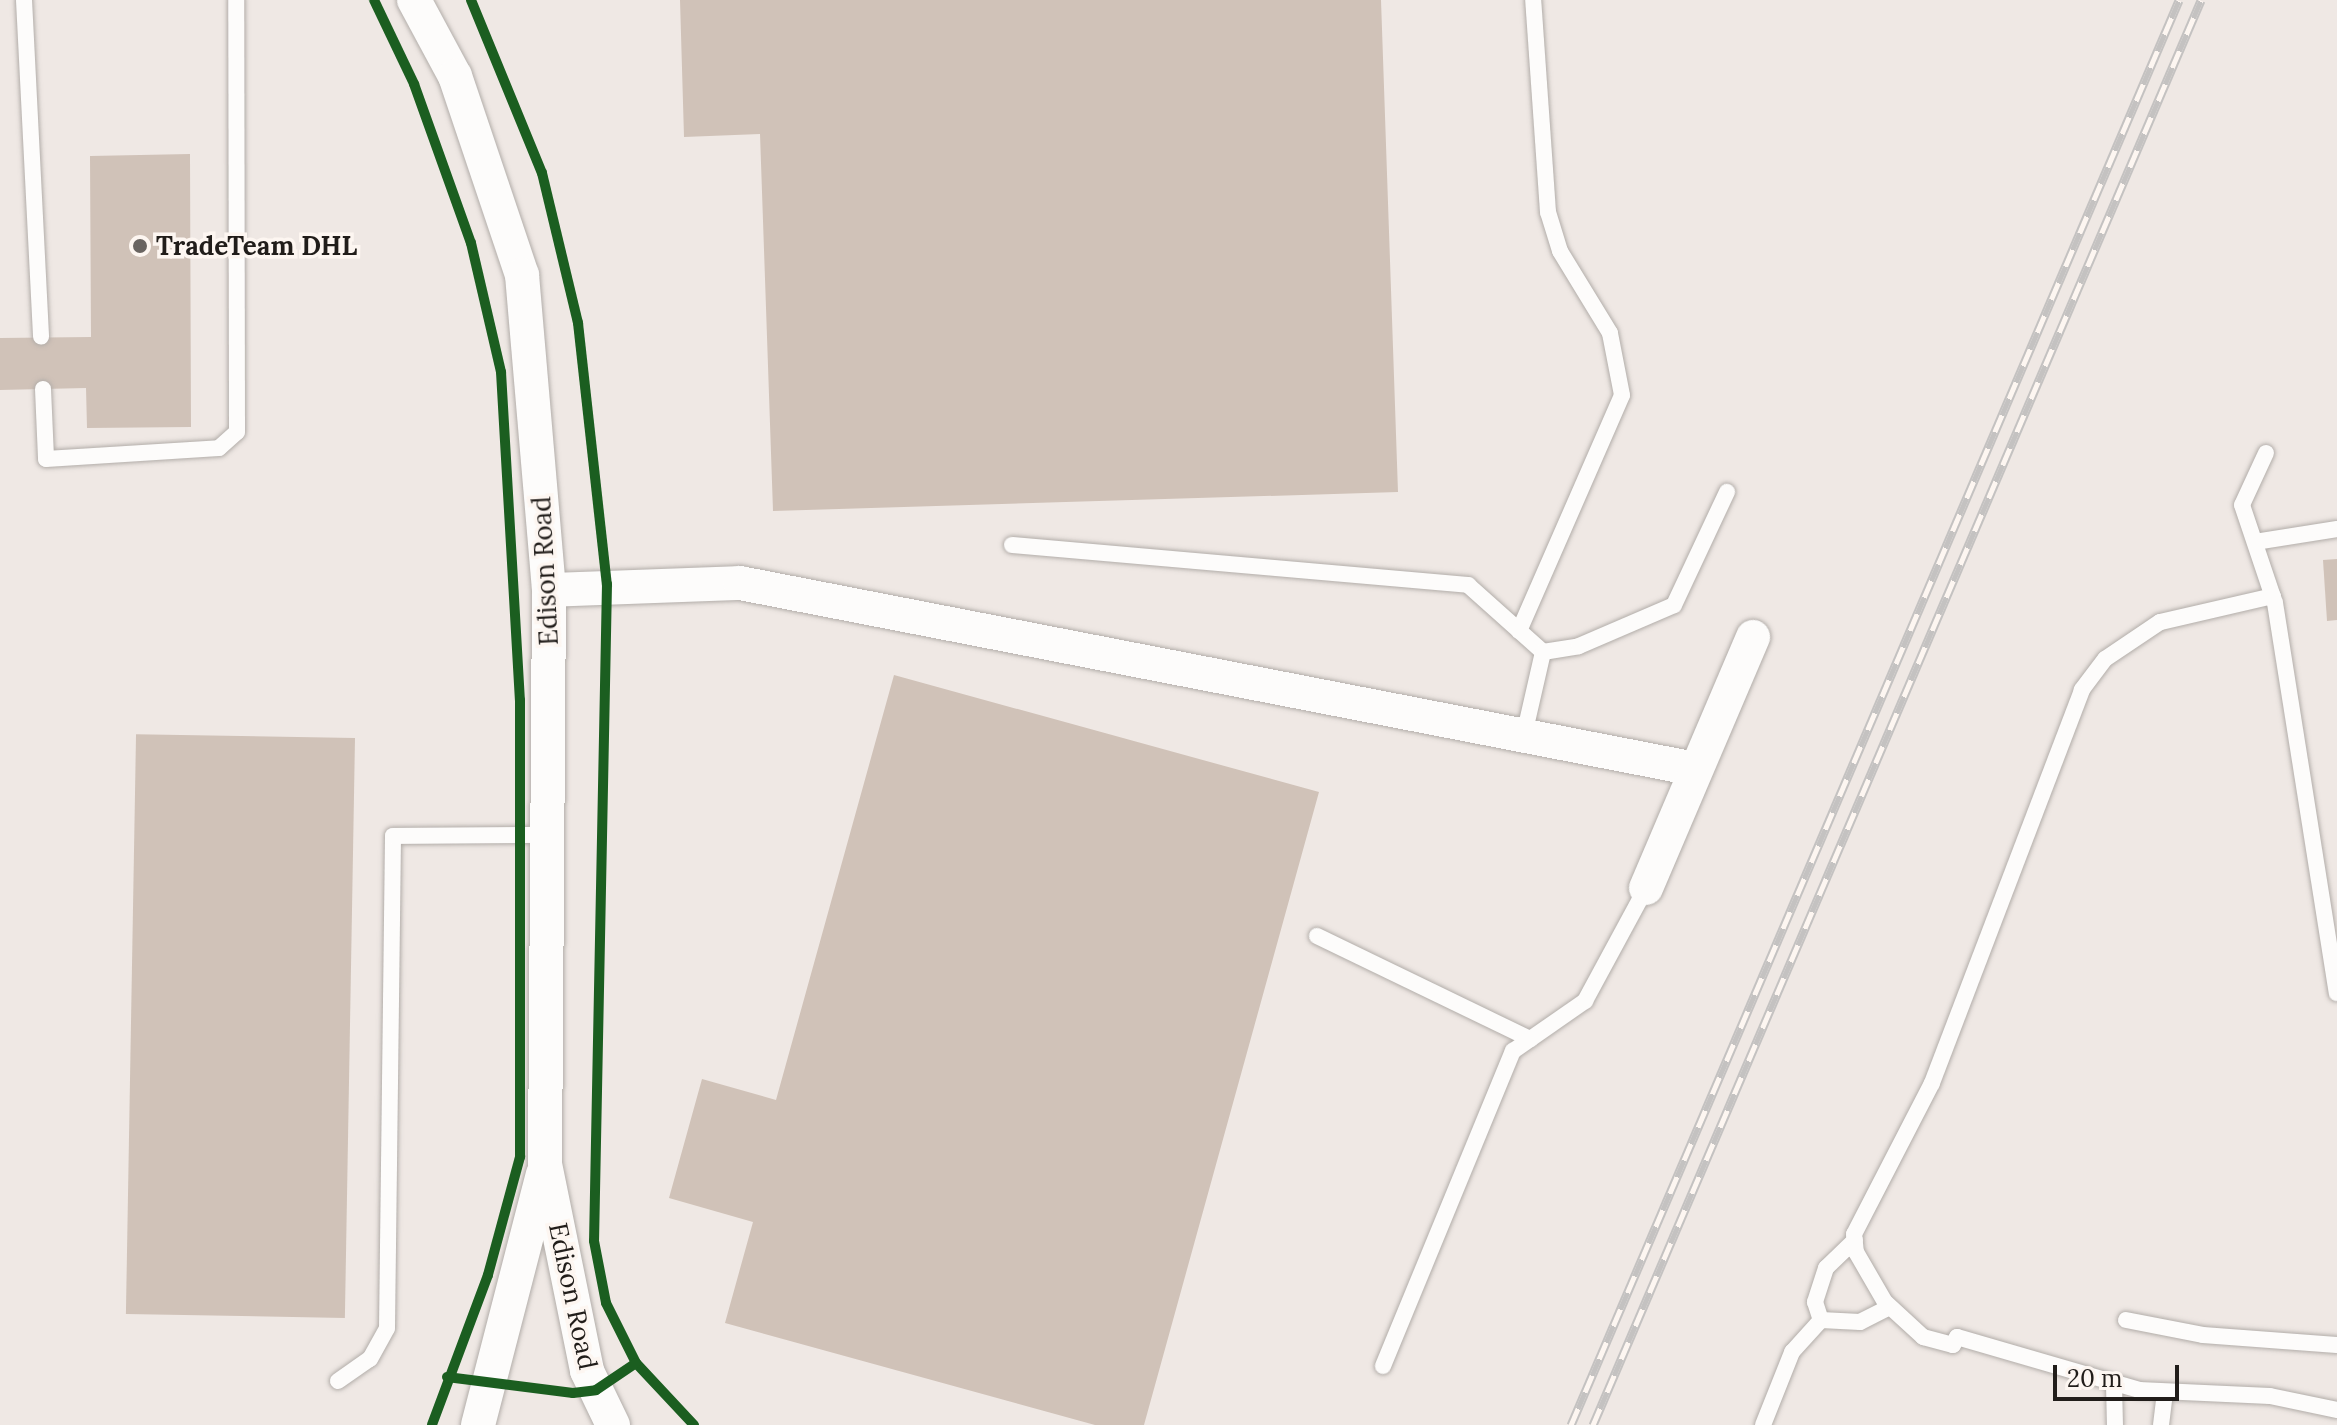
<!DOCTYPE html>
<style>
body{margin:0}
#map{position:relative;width:2337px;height:1425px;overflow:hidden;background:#efe8e4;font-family:Lora,serif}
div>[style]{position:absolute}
.building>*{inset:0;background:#d0c2b8;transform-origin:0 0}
.roads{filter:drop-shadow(0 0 2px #b2ada9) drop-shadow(0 0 2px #b2ada9)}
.service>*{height:16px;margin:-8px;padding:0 8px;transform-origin:8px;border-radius:8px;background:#fdfcfb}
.minor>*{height:34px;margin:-17px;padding:0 17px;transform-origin:17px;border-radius:17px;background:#fdfcfb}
.rail>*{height:9px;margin-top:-4.5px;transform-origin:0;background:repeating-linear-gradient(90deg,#fdf6f1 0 18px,#c4c2c1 0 36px);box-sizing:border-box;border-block:2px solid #c4c2c1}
.cycleway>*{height:10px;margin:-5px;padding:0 5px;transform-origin:5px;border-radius:5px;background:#1b5e20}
.dots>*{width:22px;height:22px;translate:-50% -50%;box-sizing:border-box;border:4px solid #fdf6f1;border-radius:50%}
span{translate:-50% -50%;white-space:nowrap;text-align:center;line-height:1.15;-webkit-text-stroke:7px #fdf6f1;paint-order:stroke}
.poi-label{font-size:26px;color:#211d1a;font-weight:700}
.left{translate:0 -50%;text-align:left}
.street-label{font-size:26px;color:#211d1a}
.scale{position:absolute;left:2053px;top:1365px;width:126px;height:36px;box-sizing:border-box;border:4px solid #211d1a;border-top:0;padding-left:10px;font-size:24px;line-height:28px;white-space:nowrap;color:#211d1a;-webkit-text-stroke:6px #fdf6f1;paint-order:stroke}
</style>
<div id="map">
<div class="building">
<i style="clip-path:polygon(680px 0,1381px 0,1398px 492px,773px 511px,760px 134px,684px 137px)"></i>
<i style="clip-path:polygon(190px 154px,191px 427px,87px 428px,86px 388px,0 390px,0 338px,91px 337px,90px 156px)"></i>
<i style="clip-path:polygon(2337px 559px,2337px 620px,2327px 621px,2323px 560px)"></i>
<i style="clip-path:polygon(894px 675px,1319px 792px,1144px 1425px,1095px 1425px,725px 1323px,753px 1222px,669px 1198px,702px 1079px,776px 1100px)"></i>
<i style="left:355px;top:738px;width:580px;height:219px;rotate:91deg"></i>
</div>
<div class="roads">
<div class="service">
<i style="left:24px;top:0;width:337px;rotate:87.1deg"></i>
<i style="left:43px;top:389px;width:70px;rotate:87.5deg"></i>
<i style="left:46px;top:459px;width:173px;rotate:-3.6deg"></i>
<i style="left:219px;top:448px;width:24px;rotate:-42deg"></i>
<i style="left:237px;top:432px;width:432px;rotate:-90.1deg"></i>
<i style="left:2266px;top:453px;width:57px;rotate:114.8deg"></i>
<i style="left:2242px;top:505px;width:103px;rotate:71.4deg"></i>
<i style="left:2275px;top:603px;width:395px;rotate:81deg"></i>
<i style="left:2255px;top:542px;width:83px;rotate:-9deg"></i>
<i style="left:1012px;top:545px;width:458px;rotate:5deg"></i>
<i style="left:1468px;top:585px;width:101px;rotate:41.8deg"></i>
<i style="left:2273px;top:596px;width:116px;rotate:167deg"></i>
<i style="left:2160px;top:622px;width:66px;rotate:146.1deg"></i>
<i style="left:2105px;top:659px;width:39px;rotate:127deg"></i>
<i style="left:2082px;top:690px;width:421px;rotate:110.9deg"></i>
<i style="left:1932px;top:1083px;width:170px;rotate:117.3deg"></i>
<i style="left:1854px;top:1234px;width:18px;rotate:84deg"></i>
<i style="left:1856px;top:1252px;width:58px;rotate:59.9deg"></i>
<i style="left:1885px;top:1302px;width:52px;rotate:42.6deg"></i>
<i style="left:1923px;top:1337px;width:31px;rotate:15deg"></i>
<i style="left:1953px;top:1345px;width:9px;rotate:-63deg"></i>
<i style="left:1957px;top:1337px;width:190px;rotate:16.2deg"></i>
<i style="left:2139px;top:1390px;width:131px;rotate:2.6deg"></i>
<i style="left:2270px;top:1396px;width:68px;rotate:11.8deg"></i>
<i style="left:1519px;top:631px;width:257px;rotate:-66.4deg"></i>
<i style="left:1622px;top:395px;width:63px;rotate:-101deg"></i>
<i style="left:1610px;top:333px;width:96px;rotate:-121.4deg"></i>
<i style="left:1560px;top:251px;width:41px;rotate:-107.1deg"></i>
<i style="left:1548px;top:212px;width:213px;rotate:-94deg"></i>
<i style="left:1524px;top:735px;width:85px;rotate:-77.1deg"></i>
<i style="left:1543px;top:652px;width:36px;rotate:-9deg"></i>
<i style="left:1579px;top:646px;width:103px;rotate:-23.3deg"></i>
<i style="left:1674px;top:605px;width:125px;rotate:-64.9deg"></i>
<i style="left:1317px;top:936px;width:237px;rotate:25.8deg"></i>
<i style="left:1855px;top:1240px;width:40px;rotate:136deg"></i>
<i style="left:1826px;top:1268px;width:36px;rotate:108deg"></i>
<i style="left:1815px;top:1302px;width:19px;rotate:72deg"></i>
<i style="left:1821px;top:1320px;width:39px;rotate:3deg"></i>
<i style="left:1860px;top:1322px;width:33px;rotate:-27deg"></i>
<i style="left:2126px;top:1320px;width:78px;rotate:11deg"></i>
<i style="left:2203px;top:1335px;width:134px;rotate:4.3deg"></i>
<i style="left:1383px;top:1366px;width:341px;rotate:-67.6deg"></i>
<i style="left:1513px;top:1051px;width:88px;rotate:-34.8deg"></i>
<i style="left:1585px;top:1001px;width:128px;rotate:-61.6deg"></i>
<i style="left:338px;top:1381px;width:39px;rotate:-35deg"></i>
<i style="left:370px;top:1359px;width:35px;rotate:-61deg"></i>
<i style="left:387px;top:1328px;width:492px;rotate:-89.3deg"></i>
<i style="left:393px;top:836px;width:156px;rotate:-0.4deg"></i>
<i style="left:2114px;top:1385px;width:40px;rotate:88.6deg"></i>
<i style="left:1763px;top:1425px;width:79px;rotate:-68.3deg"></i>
<i style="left:1792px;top:1352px;width:43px;rotate:-47.8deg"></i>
<i style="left:2161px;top:1425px;width:31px;rotate:-83deg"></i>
</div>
<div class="minor">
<i style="left:414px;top:0;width:86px;rotate:61.7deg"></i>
<i style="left:455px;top:76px;width:210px;rotate:71.4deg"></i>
<i style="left:522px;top:275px;width:316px;rotate:85.1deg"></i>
<i style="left:549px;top:590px;width:574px;rotate:90.4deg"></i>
<i style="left:545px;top:1164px;width:211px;rotate:78.5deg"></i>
<i style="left:587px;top:1371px;width:60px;rotate:64.3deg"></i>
<i style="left:549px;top:590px;width:191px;rotate:-2.1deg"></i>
<i style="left:740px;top:583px;width:973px;rotate:11.02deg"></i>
<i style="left:1646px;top:888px;width:273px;rotate:-66.9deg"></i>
<i style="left:478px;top:1425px;width:259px;rotate:-75.5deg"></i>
</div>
</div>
<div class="rail">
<i style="left:1571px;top:1425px;width:1549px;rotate:-66.89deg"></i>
<i style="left:1593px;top:1425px;width:1549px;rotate:-66.89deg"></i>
</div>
<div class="cycleway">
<i style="left:374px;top:0;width:93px;rotate:64.5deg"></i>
<i style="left:414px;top:84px;width:169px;rotate:70.3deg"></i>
<i style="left:471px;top:243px;width:132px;rotate:76.9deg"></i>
<i style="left:501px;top:372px;width:329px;rotate:86.7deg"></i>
<i style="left:520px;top:700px;width:457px;rotate:90deg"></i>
<i style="left:520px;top:1157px;width:122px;rotate:105.2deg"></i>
<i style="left:488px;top:1275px;width:160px;rotate:110.5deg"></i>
<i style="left:471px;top:0;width:187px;rotate:67.7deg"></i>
<i style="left:542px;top:173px;width:154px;rotate:76.5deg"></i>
<i style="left:578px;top:323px;width:263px;rotate:83.7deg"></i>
<i style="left:607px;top:584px;width:657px;rotate:91.13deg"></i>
<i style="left:594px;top:1241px;width:63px;rotate:79deg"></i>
<i style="left:606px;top:1303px;width:67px;rotate:63.4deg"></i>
<i style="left:636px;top:1363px;width:85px;rotate:46.9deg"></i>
<i style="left:447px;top:1377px;width:127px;rotate:7.2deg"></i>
<i style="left:573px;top:1393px;width:23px;rotate:-7deg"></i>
<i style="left:596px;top:1390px;width:48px;rotate:-34deg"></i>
</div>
<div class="dots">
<i style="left:140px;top:246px;background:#696461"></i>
</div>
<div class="poi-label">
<span class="left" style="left:156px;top:246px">TradeTeam DHL</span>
</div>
<div class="street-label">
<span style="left:545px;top:571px;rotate:-93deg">Edison Road</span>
<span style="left:573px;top:1296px;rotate:78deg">Edison Road</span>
</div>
<div class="scale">20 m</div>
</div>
